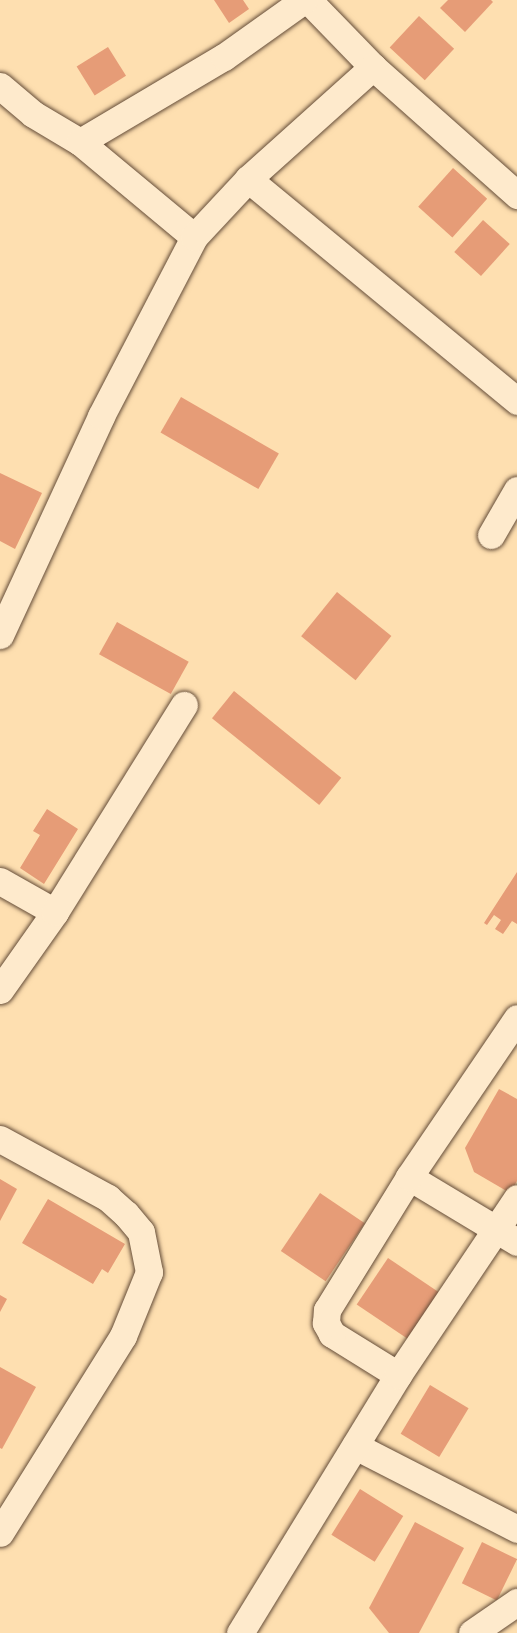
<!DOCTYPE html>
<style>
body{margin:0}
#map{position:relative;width:517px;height:1633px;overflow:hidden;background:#fedfb0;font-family:"Old Standard TT",serif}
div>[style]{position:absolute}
.building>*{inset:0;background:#e69c77;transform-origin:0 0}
.roads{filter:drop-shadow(0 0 2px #644c38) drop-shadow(0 0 2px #644c38)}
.street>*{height:27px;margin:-13.5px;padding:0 13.5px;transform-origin:13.5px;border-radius:13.5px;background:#feeacc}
span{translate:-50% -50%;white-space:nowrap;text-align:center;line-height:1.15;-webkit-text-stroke:4.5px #feeacc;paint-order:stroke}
</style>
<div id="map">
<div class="building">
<i style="clip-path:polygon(214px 0,243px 0,249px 9px,229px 23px)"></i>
<i style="clip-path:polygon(448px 0,491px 0,493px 2px,465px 32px,440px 8px)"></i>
<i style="left:419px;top:16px;width:48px;height:43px;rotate:43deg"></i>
<i style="left:108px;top:47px;width:34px;height:37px;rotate:58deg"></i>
<i style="left:453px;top:168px;width:46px;height:52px;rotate:42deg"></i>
<i style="left:483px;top:220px;width:36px;height:43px;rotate:42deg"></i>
<i style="left:181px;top:397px;width:113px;height:41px;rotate:30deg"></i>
<i style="clip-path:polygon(0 473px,42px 493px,15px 549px,0 541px)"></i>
<i style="left:337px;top:592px;width:70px;height:57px;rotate:39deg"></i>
<i style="left:117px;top:622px;width:82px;height:37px;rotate:29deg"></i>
<i style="left:234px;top:691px;width:138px;height:35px;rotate:39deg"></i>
<i style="clip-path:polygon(47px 809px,78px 829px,44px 884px,20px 868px,40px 835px,33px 831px)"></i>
<i style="clip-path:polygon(517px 872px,517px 924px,512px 921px,503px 934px,495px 929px,501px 920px,494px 915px,487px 925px,484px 923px)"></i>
<i style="clip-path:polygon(499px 1089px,517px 1099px,517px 1181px,510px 1193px,474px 1172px,465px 1148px)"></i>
<i style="clip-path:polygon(0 1179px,17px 1189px,0 1221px)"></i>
<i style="left:320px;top:1193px;width:54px;height:70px;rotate:34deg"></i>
<i style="clip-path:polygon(48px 1199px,125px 1244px,108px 1273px,102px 1269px,93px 1284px,22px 1243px)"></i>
<i style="left:388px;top:1258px;width:69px;height:56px;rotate:34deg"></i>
<i style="clip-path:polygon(0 1295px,7px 1299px,0 1312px)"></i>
<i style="clip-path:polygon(0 1367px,36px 1387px,2px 1449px,0 1448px)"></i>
<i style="left:430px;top:1385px;width:45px;height:57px;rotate:31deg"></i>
<i style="left:360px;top:1489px;width:51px;height:54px;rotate:32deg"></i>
<i style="clip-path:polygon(415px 1522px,464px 1548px,419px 1633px,389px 1633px,369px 1608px)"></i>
<i style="left:482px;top:1542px;width:39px;height:46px;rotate:26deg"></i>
</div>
<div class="roads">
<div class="street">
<i style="left:308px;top:0;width:93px;rotate:45.9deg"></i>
<i style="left:0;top:86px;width:43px;rotate:40.3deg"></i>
<i style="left:33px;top:114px;width:55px;rotate:30.8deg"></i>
<i style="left:80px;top:142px;width:148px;rotate:39.8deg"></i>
<i style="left:80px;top:142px;width:167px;rotate:-30.6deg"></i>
<i style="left:224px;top:57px;width:98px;rotate:-35.5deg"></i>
<i style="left:248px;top:179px;width:349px;rotate:39.5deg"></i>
<i style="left:491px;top:535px;width:52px;rotate:-60deg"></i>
<i style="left:0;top:635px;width:241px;rotate:-65.2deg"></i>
<i style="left:101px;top:416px;width:202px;rotate:-62.5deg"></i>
<i style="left:194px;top:237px;width:79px;rotate:-47deg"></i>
<i style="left:248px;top:179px;width:168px;rotate:-41.9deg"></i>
<i style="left:373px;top:67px;width:193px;rotate:41.6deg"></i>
<i style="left:0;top:881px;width:63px;rotate:29.4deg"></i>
<i style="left:0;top:990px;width:95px;rotate:-54.8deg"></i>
<i style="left:55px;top:912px;width:244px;rotate:-58.1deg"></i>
<i style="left:0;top:1139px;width:123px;rotate:28.6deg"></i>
<i style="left:108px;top:1198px;width:24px;rotate:42deg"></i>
<i style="left:126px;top:1214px;width:23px;rotate:50deg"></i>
<i style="left:141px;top:1232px;width:41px;rotate:78.7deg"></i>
<i style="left:149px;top:1272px;width:69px;rotate:112.1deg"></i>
<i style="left:123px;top:1336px;width:232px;rotate:122deg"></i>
<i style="left:409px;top:1177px;width:126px;rotate:31deg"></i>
<i style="left:398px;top:1375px;width:78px;rotate:-148.2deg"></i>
<i style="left:332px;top:1334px;width:13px;rotate:-119deg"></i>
<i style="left:326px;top:1323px;width:13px;rotate:-86deg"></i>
<i style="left:327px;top:1310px;width:156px;rotate:-58.3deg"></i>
<i style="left:409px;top:1177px;width:192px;rotate:-55.8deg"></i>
<i style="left:355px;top:1446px;width:182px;rotate:27.1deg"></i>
<i style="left:240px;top:1633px;width:303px;rotate:-58.5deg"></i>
<i style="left:398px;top:1375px;width:213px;rotate:-56.1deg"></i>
<i style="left:472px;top:1633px;width:55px;rotate:-34.6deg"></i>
</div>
</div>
</div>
